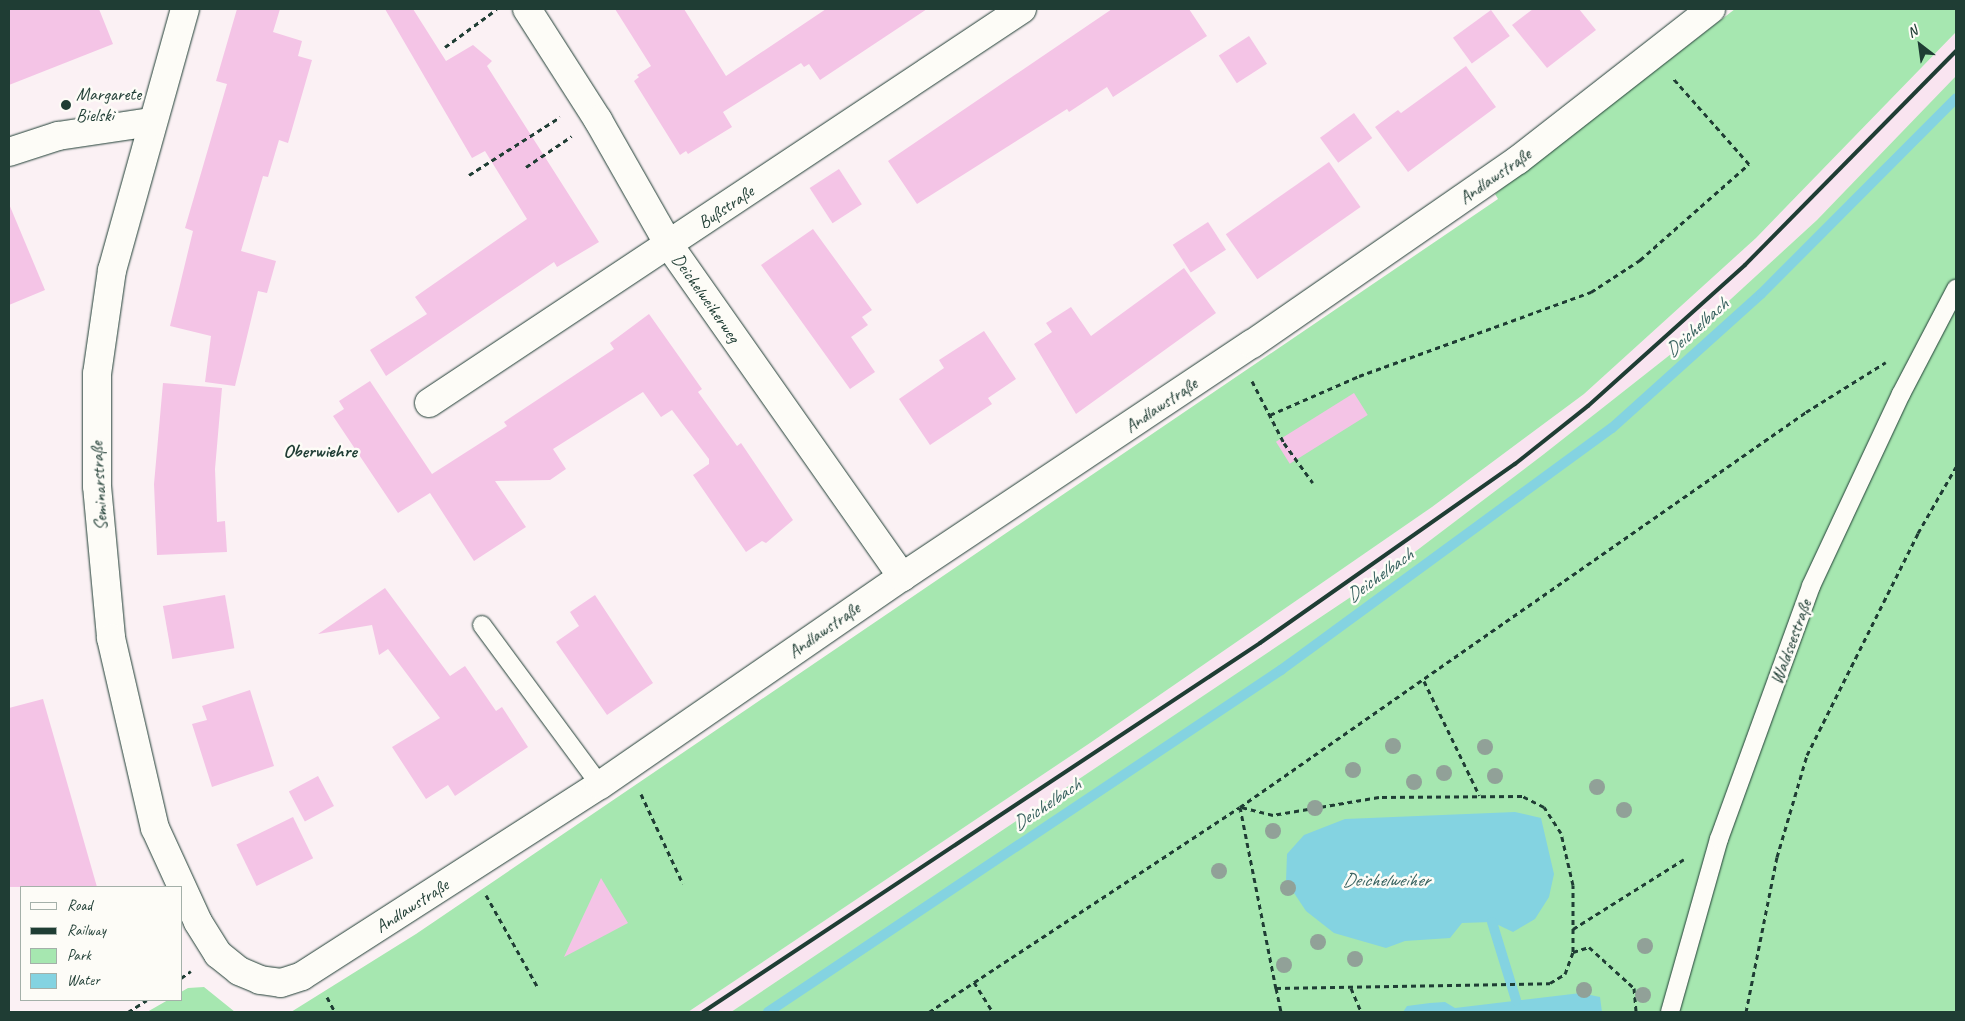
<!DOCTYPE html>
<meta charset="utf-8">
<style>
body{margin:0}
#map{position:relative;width:1965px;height:1021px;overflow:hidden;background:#fbf1f4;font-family:Caveat,sans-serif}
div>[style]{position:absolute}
.built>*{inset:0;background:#f9e4f0}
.green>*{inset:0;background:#a6e7b0}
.water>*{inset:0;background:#84d3e1}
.stream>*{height:10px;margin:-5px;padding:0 5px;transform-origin:5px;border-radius:5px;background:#84d3e1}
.building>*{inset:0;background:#f4c4e6;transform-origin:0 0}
.path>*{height:3px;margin-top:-1.5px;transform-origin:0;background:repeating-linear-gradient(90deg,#1f3d34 0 5px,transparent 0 9px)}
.roads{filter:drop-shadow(0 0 1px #1f3d34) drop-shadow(0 0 1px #1f3d34)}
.lane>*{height:18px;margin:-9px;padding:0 9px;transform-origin:9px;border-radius:9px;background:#fdfcf7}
.street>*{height:28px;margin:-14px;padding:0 14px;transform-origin:14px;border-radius:14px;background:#fdfcf7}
.rail>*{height:4px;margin:-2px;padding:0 2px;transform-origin:2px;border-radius:2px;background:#1f3d34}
.trees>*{width:16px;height:16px;margin:-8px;border-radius:50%;background:#91a198}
.dots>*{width:14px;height:14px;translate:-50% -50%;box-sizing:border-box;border:2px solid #fdfcf7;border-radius:50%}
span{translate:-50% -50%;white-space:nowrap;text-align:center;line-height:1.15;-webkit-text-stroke:5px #fdfcf7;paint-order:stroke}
.poi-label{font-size:18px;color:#1f3d34}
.left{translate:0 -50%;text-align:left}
.street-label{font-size:18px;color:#1f3d34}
.water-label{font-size:19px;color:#38625f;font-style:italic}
.neighbourhood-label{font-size:19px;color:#1f3d34;font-weight:700}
.frame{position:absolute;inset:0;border:10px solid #1f3d34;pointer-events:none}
.legend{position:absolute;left:20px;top:886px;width:162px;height:115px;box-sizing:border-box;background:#fdfcf7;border:1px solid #a4b0a9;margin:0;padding:6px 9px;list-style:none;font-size:15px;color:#1f3d34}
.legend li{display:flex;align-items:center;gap:10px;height:25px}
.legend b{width:25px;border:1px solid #a4b0a9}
.north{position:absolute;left:1895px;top:20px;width:50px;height:50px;-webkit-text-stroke:4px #fdfcf7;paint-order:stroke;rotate:330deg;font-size:14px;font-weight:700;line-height:20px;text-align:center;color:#1f3d34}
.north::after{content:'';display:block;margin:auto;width:18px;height:22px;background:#1f3d34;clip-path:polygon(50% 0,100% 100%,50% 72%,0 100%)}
</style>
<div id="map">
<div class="built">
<i style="clip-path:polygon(1956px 32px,1956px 78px,1945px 90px,1817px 220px,1671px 354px,1544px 454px,1391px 570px,731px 1012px,688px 1012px,1090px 743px,1432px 507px,1584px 394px,1756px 238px)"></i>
</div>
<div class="green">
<i style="clip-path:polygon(1735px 9px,1956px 9px,1956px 32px,1756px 238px,1584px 394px,1432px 507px,1090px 743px,688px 1012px,291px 1012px,416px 934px,1498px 199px,1495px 194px)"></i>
<i style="clip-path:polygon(1956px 76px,1956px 1012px,731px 1012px,1391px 570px,1544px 454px,1671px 354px,1817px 220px)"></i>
<i style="clip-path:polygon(204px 987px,235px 1012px,147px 1012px,168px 1000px,181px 1000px,181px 992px,188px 988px)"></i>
</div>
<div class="water">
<i style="clip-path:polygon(1515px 812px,1541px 818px,1554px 874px,1549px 897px,1535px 919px,1513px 932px,1492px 922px,1462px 923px,1450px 938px,1405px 941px,1386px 948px,1334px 933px,1306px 911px,1286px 881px,1287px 854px,1304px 835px,1345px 819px)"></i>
<i style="clip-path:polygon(1581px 993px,1600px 997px,1602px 1012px,1403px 1012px,1407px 1006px,1430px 1003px,1445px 1002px,1455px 1008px)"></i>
</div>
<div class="stream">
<i style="left:1492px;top:922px;width:82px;rotate:72.9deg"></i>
<i style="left:768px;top:1012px;width:617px;rotate:-33.69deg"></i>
<i style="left:1281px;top:670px;width:410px;rotate:-36.2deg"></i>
<i style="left:1612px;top:428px;width:200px;rotate:-42deg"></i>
<i style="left:1761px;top:294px;width:276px;rotate:-45.1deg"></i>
</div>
<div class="building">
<i style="clip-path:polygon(9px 9px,99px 9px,113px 44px,9px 85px)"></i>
<i style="clip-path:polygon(237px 9px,280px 9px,273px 32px,302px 41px,298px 56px,312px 60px,288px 143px,279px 140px,268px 177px,263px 176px,241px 251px,276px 261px,267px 293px,258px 291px,235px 386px,205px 382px,211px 336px,170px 326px,193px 231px,185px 228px,227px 84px,216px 81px)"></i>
<i style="clip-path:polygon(385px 9px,413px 9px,446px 61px,473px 45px,492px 61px,487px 66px,599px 242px,557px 267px,554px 262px,386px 376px,370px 350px,427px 314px,415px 297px,527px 219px,485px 151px,472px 158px)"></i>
<i style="clip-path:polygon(615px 9px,684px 9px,726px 76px,826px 9px,927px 9px,820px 80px,809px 64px,804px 67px,801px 63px,723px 112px,732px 127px,688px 154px,686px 151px,680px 155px,634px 81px,639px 77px,637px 75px,651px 66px)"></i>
<i style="clip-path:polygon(1112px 9px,1189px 9px,1207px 36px,1113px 97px,1107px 87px,1069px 112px,1067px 109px,917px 204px,888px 161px)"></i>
<i style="clip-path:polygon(1533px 9px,1579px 9px,1596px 30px,1547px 68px,1512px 25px)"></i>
<i style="left:1491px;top:10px;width:32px;height:47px;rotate:54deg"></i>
<i style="left:1249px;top:36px;width:33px;height:36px;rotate:57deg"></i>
<i style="clip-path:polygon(1466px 66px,1496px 107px,1408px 172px,1375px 127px,1398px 110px,1401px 113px)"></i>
<i style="left:1354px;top:113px;width:31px;height:42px;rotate:54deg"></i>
<i style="left:1329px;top:162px;width:55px;height:126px;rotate:55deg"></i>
<i style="left:839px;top:169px;width:42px;height:35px;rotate:57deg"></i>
<i style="clip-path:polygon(9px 204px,45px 290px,9px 305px)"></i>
<i style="left:1208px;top:222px;width:33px;height:42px;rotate:57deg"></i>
<i style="clip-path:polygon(813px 229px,872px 310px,862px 317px,868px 325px,851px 337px,875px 372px,850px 389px,761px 265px)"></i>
<i style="clip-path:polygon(1184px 268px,1216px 313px,1076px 414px,1034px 344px,1052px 332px,1046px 323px,1071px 307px,1091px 336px)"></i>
<i style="clip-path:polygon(649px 314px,702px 389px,698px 392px,737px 446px,741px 443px,793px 520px,766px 543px,762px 541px,746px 552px,693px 475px,709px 464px,709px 459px,672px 410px,661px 417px,643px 392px,553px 449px,566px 469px,550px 480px,495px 481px,526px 527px,474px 561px,430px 493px,398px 513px,333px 416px,344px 409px,339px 401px,370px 381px,432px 474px,507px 426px,504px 422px,614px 349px,610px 343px)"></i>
<i style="clip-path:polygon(984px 331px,1016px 379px,988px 398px,992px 404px,930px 445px,899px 399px,944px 368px,939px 360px)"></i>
<i style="clip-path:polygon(163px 383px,222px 388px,215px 469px,217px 522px,225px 521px,227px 552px,157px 555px,154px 484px)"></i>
<i style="left:1354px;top:393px;width:26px;height:92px;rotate:58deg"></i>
<i style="clip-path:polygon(385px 588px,450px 676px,465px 666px,496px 711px,502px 707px,528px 747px,455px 796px,448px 785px,426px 799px,392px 747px,440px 718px,388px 649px,379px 655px,372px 625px,318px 634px)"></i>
<i style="left:225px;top:595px;width:54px;height:63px;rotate:80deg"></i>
<i style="clip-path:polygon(595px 595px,653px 683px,607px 715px,556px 642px,579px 626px,570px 612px)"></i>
<i style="clip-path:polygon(250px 690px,274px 766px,212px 787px,192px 724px,207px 720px,202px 706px)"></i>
<i style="clip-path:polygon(43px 699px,62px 765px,97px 887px,9px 887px,9px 708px)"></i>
<i style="left:318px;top:776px;width:34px;height:33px;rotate:62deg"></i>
<i style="left:293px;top:817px;width:46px;height:63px;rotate:64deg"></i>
<i style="clip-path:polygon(601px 878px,628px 923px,564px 957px)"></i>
</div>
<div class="path">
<i style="left:445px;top:47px;width:64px;rotate:-36.2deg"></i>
<i style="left:526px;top:167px;width:55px;rotate:-34deg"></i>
<i style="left:469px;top:175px;width:108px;rotate:-32.5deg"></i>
<i style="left:1252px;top:381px;width:70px;rotate:62.7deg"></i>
<i style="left:1284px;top:443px;width:49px;rotate:54.1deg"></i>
<i style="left:1270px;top:415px;width:97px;rotate:-23.7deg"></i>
<i style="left:1359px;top:376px;width:247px;rotate:-19.9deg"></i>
<i style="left:1591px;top:292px;width:59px;rotate:-33.1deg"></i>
<i style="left:1640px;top:260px;width:145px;rotate:-41.4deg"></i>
<i style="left:1749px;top:164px;width:115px;rotate:-131.5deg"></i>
<i style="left:1424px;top:681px;width:127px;rotate:64.2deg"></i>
<i style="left:641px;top:794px;width:99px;rotate:65deg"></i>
<i style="left:486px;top:895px;width:104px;rotate:60.7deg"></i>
<i style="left:1573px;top:929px;width:131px;rotate:-32.2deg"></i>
<i style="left:1573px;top:952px;width:17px;rotate:-17deg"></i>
<i style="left:1589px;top:947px;width:61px;rotate:42.3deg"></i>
<i style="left:1634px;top:988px;width:24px;rotate:85deg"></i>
<i style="left:181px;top:978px;width:12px;rotate:-35deg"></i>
<i style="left:974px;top:982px;width:36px;rotate:58deg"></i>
<i style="left:1276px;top:988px;width:274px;rotate:-1deg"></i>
<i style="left:1550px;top:983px;width:17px;rotate:-31deg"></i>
<i style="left:1565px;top:974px;width:23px;rotate:-70deg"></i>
<i style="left:1573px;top:952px;width:67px;rotate:-90deg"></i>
<i style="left:1573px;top:885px;width:53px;rotate:-103deg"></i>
<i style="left:1561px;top:833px;width:31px;rotate:-123deg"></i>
<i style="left:1544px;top:807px;width:25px;rotate:-153deg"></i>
<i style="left:1522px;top:796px;width:143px;rotate:179.6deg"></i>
<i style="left:1379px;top:797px;width:108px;rotate:170.4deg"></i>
<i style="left:1273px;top:815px;width:34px;rotate:-166deg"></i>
<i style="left:1240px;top:807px;width:185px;rotate:78.8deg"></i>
<i style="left:1276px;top:988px;width:25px;rotate:78deg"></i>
<i style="left:1351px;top:988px;width:26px;rotate:67deg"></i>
<i style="left:327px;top:997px;width:17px;rotate:62deg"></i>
<i style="left:128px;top:1012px;width:22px;rotate:-32deg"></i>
<i style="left:929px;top:1012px;width:372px;rotate:-33.4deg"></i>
<i style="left:1240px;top:807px;width:690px;rotate:-34.91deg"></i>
<i style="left:1806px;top:412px;width:94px;rotate:-32deg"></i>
<i style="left:1746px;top:1012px;width:158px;rotate:-78.7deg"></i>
<i style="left:1777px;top:857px;width:106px;rotate:-73.6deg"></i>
<i style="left:1807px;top:755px;width:248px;rotate:-63.4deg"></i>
<i style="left:1918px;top:533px;width:76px;rotate:-60.1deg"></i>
</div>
<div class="roads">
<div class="lane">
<i style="left:482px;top:625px;width:199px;rotate:53.6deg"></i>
<i style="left:1670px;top:1012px;width:180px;rotate:-74.2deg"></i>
<i style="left:1719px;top:839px;width:269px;rotate:-70deg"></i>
<i style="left:1811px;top:586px;width:212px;rotate:-64.9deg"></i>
<i style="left:1901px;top:394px;width:119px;rotate:-62.4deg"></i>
</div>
<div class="street">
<i style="left:185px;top:9px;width:271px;rotate:105.6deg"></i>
<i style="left:112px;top:270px;width:105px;rotate:98.2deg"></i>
<i style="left:97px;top:374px;width:112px;rotate:90deg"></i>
<i style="left:97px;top:486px;width:153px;rotate:84.7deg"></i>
<i style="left:111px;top:638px;width:195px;rotate:77deg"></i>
<i style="left:155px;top:828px;width:103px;rotate:65.4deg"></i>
<i style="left:198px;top:922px;width:38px;rotate:58deg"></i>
<i style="left:218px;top:954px;width:27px;rotate:39deg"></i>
<i style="left:239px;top:971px;width:23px;rotate:23deg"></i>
<i style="left:260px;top:980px;width:21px;rotate:8deg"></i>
<i style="left:281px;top:983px;width:22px;rotate:-18deg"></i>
<i style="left:302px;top:976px;width:354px;rotate:-32.7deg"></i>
<i style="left:600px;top:785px;width:367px;rotate:-34.6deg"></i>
<i style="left:902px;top:577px;width:420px;rotate:-33.7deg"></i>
<i style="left:1252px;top:344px;width:323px;rotate:-34.7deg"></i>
<i style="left:1518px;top:160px;width:245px;rotate:-38deg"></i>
<i style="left:527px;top:9px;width:132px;rotate:57.4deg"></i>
<i style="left:598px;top:120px;width:144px;rotate:60.4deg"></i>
<i style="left:669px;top:245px;width:406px;rotate:54.9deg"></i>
<i style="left:9px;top:152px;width:52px;rotate:-18.1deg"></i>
<i style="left:58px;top:136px;width:95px;rotate:-8.5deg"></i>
<i style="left:429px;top:403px;width:712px;rotate:-33.6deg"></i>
</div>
</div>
<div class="rail">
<i style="left:703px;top:1012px;width:668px;rotate:-33.52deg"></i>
<i style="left:1260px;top:643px;width:312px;rotate:-35.1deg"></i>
<i style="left:1515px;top:464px;width:93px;rotate:-38.5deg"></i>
<i style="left:1588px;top:406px;width:211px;rotate:-41.9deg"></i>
<i style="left:1745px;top:265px;width:301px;rotate:-45.4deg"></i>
</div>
<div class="trees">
<i style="left:1393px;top:746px"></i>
<i style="left:1485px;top:747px"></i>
<i style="left:1353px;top:770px"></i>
<i style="left:1444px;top:773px"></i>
<i style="left:1495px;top:776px"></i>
<i style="left:1414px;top:782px"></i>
<i style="left:1597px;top:787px"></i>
<i style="left:1315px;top:808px"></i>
<i style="left:1624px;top:810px"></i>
<i style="left:1273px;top:831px"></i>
<i style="left:1219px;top:871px"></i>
<i style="left:1288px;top:888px"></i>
<i style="left:1318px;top:942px"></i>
<i style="left:1645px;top:946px"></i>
<i style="left:1355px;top:959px"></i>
<i style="left:1284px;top:965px"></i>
<i style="left:1584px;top:990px"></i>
<i style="left:1643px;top:995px"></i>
</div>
<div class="dots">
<i style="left:66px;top:105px;background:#1f3d34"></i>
</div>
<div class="poi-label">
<span class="left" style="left:76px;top:105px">Margarete<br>Bielski</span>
</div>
<div class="street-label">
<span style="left:1495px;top:176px;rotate:-35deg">Andlawstraße</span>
<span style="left:726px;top:207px;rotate:-34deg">Bußstraße</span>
<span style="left:706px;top:298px;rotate:55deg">Deichelweiherweg</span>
<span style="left:1161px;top:405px;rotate:-34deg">Andlawstraße</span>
<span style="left:99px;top:486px;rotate:-93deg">Seminarstraße</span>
<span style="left:824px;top:630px;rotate:-35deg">Andlawstraße</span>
<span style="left:1791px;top:642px;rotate:-70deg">Waldseestraße</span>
<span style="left:412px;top:906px;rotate:-33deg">Andlawstraße</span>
</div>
<div class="water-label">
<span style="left:1697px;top:328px;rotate:-42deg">Deichelbach</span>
<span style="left:1380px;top:576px;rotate:-36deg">Deichelbach</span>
<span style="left:1047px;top:805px;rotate:-34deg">Deichelbach</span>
<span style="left:1386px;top:881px">Deichelweiher</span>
</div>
<div class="neighbourhood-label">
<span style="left:320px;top:452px">Oberwiehre</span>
</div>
<div class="frame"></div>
<ul class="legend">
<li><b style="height:6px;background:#fdfcf7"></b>Road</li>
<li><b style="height:6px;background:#1f3d34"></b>Railway</li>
<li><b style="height:14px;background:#a6e7b0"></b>Park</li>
<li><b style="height:14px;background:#84d3e1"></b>Water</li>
</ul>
<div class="north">N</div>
</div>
